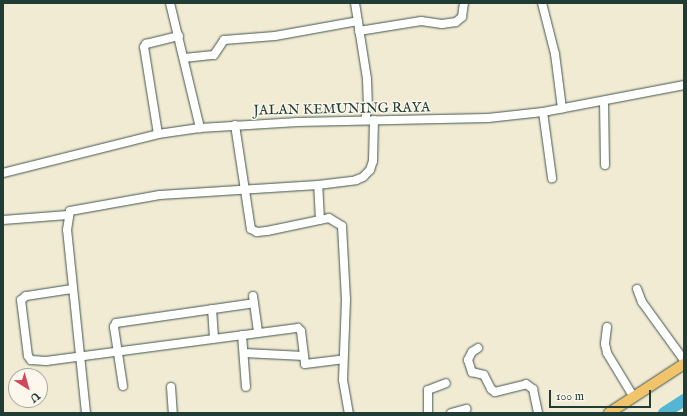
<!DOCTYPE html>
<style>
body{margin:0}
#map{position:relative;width:687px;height:416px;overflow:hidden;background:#f2ebd4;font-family:"IM FELL English",serif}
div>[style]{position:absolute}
.river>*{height:12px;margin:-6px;padding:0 6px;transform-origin:6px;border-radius:6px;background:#54b6d3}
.roads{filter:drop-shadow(0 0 1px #3f574c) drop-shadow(0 0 1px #3f574c)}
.minor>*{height:8px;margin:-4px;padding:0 4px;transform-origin:4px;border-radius:4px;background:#fff}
.major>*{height:10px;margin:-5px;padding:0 5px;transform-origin:5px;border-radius:5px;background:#f1c36a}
span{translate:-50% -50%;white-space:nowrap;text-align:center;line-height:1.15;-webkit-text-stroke:3px #fbf7ec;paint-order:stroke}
.street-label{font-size:14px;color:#1f3d34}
.frame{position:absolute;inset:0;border:4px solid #1f3d34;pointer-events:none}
.north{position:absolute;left:8px;top:368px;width:40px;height:40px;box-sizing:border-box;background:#fbf7ec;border:1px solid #a3ada2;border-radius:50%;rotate:143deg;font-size:11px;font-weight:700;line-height:16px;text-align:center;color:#1f3d34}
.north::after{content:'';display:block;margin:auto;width:14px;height:18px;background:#d1495b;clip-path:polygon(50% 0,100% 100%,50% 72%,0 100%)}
.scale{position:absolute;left:549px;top:390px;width:102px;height:18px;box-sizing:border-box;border:2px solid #1f3d34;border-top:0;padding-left:5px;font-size:12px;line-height:14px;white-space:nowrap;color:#1f3d34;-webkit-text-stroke:3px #fbf7ec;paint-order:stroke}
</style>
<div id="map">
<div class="river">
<i style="left:664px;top:413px;width:24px;rotate:-33deg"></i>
</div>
<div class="roads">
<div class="minor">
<i style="left:170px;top:3px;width:129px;rotate:76.5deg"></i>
<i style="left:355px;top:3px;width:77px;rotate:81deg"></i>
<i style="left:367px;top:79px;width:26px;rotate:88deg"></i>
<i style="left:368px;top:105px;width:15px;rotate:101deg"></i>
<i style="left:542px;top:3px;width:53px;rotate:75.7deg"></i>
<i style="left:555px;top:54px;width:55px;rotate:82.7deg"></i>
<i style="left:359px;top:31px;width:63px;rotate:-9.2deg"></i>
<i style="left:421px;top:21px;width:21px;rotate:8deg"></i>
<i style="left:442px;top:24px;width:14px;rotate:-8deg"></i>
<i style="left:456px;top:22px;width:8px;rotate:-40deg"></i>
<i style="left:462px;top:17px;width:14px;rotate:-82deg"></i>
<i style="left:184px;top:58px;width:30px;rotate:-6deg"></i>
<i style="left:214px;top:55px;width:18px;rotate:-56deg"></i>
<i style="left:224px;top:40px;width:51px;rotate:-4.5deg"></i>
<i style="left:275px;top:36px;width:84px;rotate:-10.2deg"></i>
<i style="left:604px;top:101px;width:64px;rotate:89.1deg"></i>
<i style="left:543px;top:112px;width:67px;rotate:82.2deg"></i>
<i style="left:235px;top:125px;width:105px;rotate:81.3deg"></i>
<i style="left:251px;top:229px;width:7px;rotate:27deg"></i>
<i style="left:257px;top:232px;width:10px;rotate:-6deg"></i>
<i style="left:267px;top:231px;width:63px;rotate:-11.8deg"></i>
<i style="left:329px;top:218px;width:15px;rotate:32deg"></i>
<i style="left:342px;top:226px;width:73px;rotate:86.9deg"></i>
<i style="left:346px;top:299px;width:81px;rotate:92.1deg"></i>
<i style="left:343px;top:380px;width:34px;rotate:80deg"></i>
<i style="left:158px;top:134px;width:88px;rotate:-99.1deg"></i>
<i style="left:144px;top:47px;width:4px;rotate:-56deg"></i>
<i style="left:146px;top:44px;width:34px;rotate:-14deg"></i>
<i style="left:3px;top:173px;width:160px;rotate:-14.1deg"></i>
<i style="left:158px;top:134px;width:42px;rotate:-8.1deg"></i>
<i style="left:200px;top:128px;width:98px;rotate:-3.5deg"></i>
<i style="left:298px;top:122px;width:190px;rotate:-1.2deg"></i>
<i style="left:488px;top:118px;width:55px;rotate:-6.2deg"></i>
<i style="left:543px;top:112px;width:144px;rotate:-10.8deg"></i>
<i style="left:3px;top:220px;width:65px;rotate:-4.4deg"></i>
<i style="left:320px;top:220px;width:35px;rotate:-93deg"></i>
<i style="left:318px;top:185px;width:38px;rotate:-7deg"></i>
<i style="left:356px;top:180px;width:8px;rotate:-23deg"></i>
<i style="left:363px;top:177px;width:10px;rotate:-45deg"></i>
<i style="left:370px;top:170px;width:9px;rotate:-72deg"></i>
<i style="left:373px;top:161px;width:41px;rotate:-88.6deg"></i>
<i style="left:72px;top:289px;width:47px;rotate:171.3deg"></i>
<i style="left:26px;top:296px;width:6px;rotate:141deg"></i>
<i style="left:21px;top:300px;width:56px;rotate:82.9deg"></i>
<i style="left:28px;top:356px;width:5px;rotate:53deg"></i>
<i style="left:31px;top:360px;width:15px;rotate:4deg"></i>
<i style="left:46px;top:361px;width:254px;rotate:-7.5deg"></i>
<i style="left:298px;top:328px;width:4px;rotate:45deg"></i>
<i style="left:301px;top:331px;width:33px;rotate:83deg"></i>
<i style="left:305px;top:364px;width:38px;rotate:-7deg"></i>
<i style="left:637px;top:289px;width:14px;rotate:69deg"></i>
<i style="left:642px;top:302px;width:72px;rotate:54.1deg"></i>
<i style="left:253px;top:296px;width:37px;rotate:82deg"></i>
<i style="left:212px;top:309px;width:29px;rotate:86deg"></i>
<i style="left:607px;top:327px;width:17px;rotate:97deg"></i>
<i style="left:605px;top:344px;width:9px;rotate:77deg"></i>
<i style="left:607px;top:353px;width:50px;rotate:58.8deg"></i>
<i style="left:242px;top:335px;width:52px;rotate:85.6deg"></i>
<i style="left:478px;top:348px;width:7px;rotate:146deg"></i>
<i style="left:472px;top:352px;width:9px;rotate:117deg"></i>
<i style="left:468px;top:360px;width:13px;rotate:72deg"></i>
<i style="left:472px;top:372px;width:12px;rotate:14deg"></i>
<i style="left:484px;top:375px;width:16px;rotate:63deg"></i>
<i style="left:491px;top:389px;width:5px;rotate:37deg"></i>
<i style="left:495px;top:392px;width:32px;rotate:-14deg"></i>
<i style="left:526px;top:384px;width:9px;rotate:36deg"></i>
<i style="left:533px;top:389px;width:25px;rotate:78deg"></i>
<i style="left:244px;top:353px;width:60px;rotate:2.9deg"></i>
<i style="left:123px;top:386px;width:60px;rotate:-98.7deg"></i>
<i style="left:114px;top:327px;width:4px;rotate:-63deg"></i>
<i style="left:116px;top:323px;width:139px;rotate:-8.2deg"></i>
<i style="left:171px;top:387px;width:26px;rotate:86deg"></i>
<i style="left:86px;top:413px;width:184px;rotate:-95.9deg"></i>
<i style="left:67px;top:230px;width:19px;rotate:-81deg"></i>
<i style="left:70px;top:211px;width:91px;rotate:-10.1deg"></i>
<i style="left:160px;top:195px;width:158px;rotate:-3.6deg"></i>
<i style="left:428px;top:413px;width:23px;rotate:-90deg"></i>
<i style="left:428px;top:390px;width:19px;rotate:-21deg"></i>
<i style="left:451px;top:413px;width:16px;rotate:-15deg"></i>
</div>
<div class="major">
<i style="left:609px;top:413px;width:90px;rotate:-33.2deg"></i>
</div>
</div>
<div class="street-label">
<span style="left:342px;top:109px;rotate:-1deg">JALAN KEMUNING RAYA</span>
</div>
<div class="frame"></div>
<div class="north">U</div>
<div class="scale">100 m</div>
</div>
